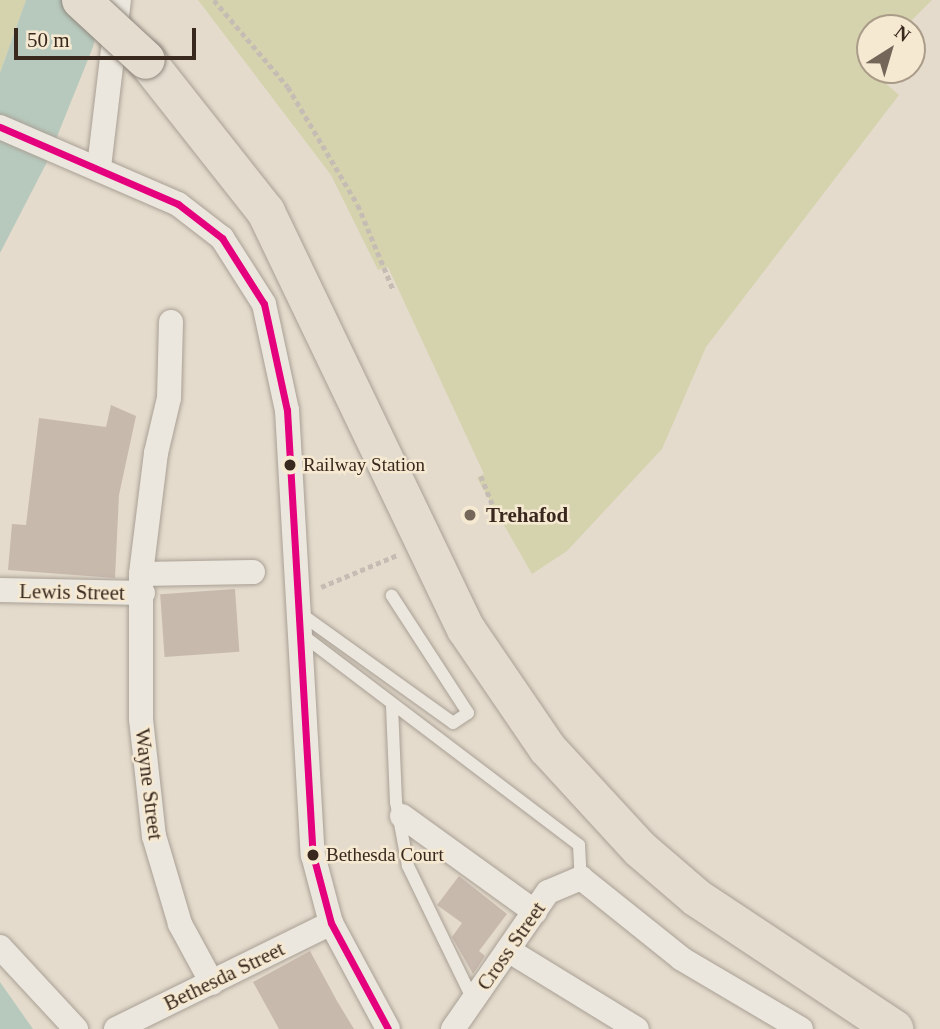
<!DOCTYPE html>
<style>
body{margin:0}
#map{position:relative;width:940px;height:1029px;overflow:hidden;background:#e4dbcc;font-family:Georgia,serif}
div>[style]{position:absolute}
.green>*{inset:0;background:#d5d3ae}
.water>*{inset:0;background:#b7c9bd}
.building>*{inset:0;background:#c8b9ad;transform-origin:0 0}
.path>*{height:4.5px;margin-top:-2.25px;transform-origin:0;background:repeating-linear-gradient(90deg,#c5bdb4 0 5px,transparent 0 8.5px)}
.roads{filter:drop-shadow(0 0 2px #a9a095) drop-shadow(0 0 2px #a9a095)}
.service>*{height:12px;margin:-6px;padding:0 6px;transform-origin:6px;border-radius:6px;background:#ece7de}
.minor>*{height:24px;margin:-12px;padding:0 12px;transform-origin:12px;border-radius:12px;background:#ece7de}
.primary>*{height:38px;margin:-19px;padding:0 19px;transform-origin:19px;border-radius:19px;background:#e3dccf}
.bridges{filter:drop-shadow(0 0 2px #8f867c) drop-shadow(0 0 2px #8f867c)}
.primary-bridge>*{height:38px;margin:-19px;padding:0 19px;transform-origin:19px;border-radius:19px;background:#e3dccf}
.bus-1>*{height:7px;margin:-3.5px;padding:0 3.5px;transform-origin:3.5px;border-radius:3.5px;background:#e5007d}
.dots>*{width:19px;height:19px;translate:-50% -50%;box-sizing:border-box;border:4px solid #f6e9d1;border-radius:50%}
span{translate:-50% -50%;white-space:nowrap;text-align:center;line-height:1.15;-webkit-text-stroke:5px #f6e9d1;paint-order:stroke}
.bus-label{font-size:19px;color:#38281d}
.left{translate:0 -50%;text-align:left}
.poi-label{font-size:21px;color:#38281d;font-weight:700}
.street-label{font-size:21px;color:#38281d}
.north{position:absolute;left:856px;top:14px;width:70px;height:70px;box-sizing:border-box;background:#f6e9d1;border:2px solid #aa9c89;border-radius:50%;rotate:37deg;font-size:19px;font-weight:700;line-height:28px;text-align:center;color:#38281d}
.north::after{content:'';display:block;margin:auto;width:24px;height:32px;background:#74675a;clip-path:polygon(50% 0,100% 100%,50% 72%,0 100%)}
.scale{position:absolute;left:14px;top:28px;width:182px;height:32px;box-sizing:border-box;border:4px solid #38281d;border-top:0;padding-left:9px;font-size:21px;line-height:24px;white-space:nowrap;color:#38281d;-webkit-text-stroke:5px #f6e9d1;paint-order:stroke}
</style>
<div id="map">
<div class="green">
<i style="clip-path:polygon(0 0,26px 0,0 73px)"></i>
<i style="clip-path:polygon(198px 0,932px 0,904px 28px,870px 28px,870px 70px,899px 95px,706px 347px,662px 449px,567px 551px,532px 574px,477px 478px,484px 474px,388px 267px,378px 270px,331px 175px)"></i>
</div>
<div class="water">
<i style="clip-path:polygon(26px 0,104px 0,93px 47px,46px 164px,0 253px,0 73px)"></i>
<i style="clip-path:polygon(0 982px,33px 1029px,0 1029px)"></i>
</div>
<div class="building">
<i style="clip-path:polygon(111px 405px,136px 416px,119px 495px,115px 578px,8px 570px,12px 524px,26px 525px,39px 418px,106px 427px)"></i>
<i style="left:235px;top:589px;width:63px;height:75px;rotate:86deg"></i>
<i style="clip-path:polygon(459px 876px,507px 914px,479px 951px,485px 956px,473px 974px,452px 937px,462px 923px,437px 905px)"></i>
<i style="clip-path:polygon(310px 951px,337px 1001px,354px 1029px,279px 1029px,253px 982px)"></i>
</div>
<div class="path">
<i style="left:214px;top:0;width:114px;rotate:49.6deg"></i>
<i style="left:288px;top:87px;width:137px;rotate:59.3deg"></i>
<i style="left:358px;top:205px;width:91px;rotate:67.4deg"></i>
<i style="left:481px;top:476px;width:37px;rotate:68deg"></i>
<i style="left:321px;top:587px;width:82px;rotate:-22.8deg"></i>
</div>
<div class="roads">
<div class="service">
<i style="left:301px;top:614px;width:187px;rotate:35.6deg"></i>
<i style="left:453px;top:723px;width:18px;rotate:-34deg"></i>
<i style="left:468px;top:713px;width:140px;rotate:-123deg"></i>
<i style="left:301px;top:634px;width:349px;rotate:37.2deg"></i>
<i style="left:579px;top:845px;width:33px;rotate:87deg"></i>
<i style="left:392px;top:706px;width:96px;rotate:87.6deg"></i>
<i style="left:396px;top:802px;width:65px;rotate:79.4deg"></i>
<i style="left:408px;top:866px;width:149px;rotate:64.1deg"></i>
</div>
<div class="minor">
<i style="left:0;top:127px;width:194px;rotate:23.4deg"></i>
<i style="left:178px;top:204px;width:56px;rotate:37.7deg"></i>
<i style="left:222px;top:238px;width:78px;rotate:57.5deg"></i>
<i style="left:264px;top:304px;width:108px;rotate:77.8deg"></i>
<i style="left:287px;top:410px;width:446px;rotate:86.7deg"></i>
<i style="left:313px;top:855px;width:70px;rotate:75.2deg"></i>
<i style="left:331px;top:923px;width:120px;rotate:61.7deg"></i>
<i style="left:99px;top:167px;width:168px;rotate:-83.2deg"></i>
<i style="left:171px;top:322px;width:76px;rotate:91.5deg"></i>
<i style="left:169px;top:398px;width:57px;rotate:103.3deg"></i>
<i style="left:156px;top:453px;width:122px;rotate:97.1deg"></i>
<i style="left:141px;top:574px;width:145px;rotate:90deg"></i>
<i style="left:141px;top:719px;width:118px;rotate:83.7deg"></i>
<i style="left:154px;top:836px;width:92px;rotate:73.5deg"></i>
<i style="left:180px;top:924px;width:67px;rotate:61.5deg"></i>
<i style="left:141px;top:574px;width:112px;rotate:-1deg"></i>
<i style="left:0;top:590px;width:143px;rotate:1.2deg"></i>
<i style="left:402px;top:816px;width:164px;rotate:35.8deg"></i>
<i style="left:0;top:947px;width:112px;rotate:47.2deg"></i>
<i style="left:508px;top:950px;width:151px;rotate:31.5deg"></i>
<i style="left:116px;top:1029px;width:240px;rotate:-26.2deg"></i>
<i style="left:453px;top:1029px;width:167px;rotate:-55.3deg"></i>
<i style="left:548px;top:892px;width:36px;rotate:-23deg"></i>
<i style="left:581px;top:878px;width:129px;rotate:38.7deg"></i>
<i style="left:682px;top:959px;width:138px;rotate:30.5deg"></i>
</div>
<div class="primary">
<i style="left:146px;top:60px;width:194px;rotate:51.7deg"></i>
<i style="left:266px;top:212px;width:462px;rotate:64.4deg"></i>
<i style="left:466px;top:629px;width:145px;rotate:55.7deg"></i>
<i style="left:548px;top:749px;width:136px;rotate:47.4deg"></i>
<i style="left:640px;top:849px;width:75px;rotate:40.7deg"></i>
<i style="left:697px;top:898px;width:237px;rotate:33.6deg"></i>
</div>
</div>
<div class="bridges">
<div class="primary-bridge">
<i style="left:81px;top:0;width:88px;rotate:42.7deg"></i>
</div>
</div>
<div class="bus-1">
<i style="left:0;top:127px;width:194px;rotate:23.4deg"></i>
<i style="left:178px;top:204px;width:56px;rotate:37.7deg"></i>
<i style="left:222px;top:238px;width:78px;rotate:57.5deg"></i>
<i style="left:264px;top:304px;width:108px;rotate:77.8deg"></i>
<i style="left:287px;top:410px;width:446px;rotate:86.7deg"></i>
<i style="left:313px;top:855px;width:70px;rotate:75.2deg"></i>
<i style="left:331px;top:923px;width:120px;rotate:61.7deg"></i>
</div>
<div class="dots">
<i style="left:290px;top:465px;background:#38281d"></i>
<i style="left:470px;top:515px;background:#74675a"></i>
<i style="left:313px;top:855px;background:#38281d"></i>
</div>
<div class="bus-label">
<span class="left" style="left:303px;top:465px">Railway Station</span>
<span class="left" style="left:326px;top:855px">Bethesda Court</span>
</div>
<div class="poi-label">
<span class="left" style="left:486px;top:515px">Trehafod</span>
</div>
<div class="street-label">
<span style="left:72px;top:592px;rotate:1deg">Lewis Street</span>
<span style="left:149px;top:784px;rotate:83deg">Wayne Street</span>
<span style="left:511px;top:946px;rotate:-55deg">Cross Street</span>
<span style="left:224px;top:976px;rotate:-26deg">Bethesda Street</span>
</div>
<div class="north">N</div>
<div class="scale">50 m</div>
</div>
